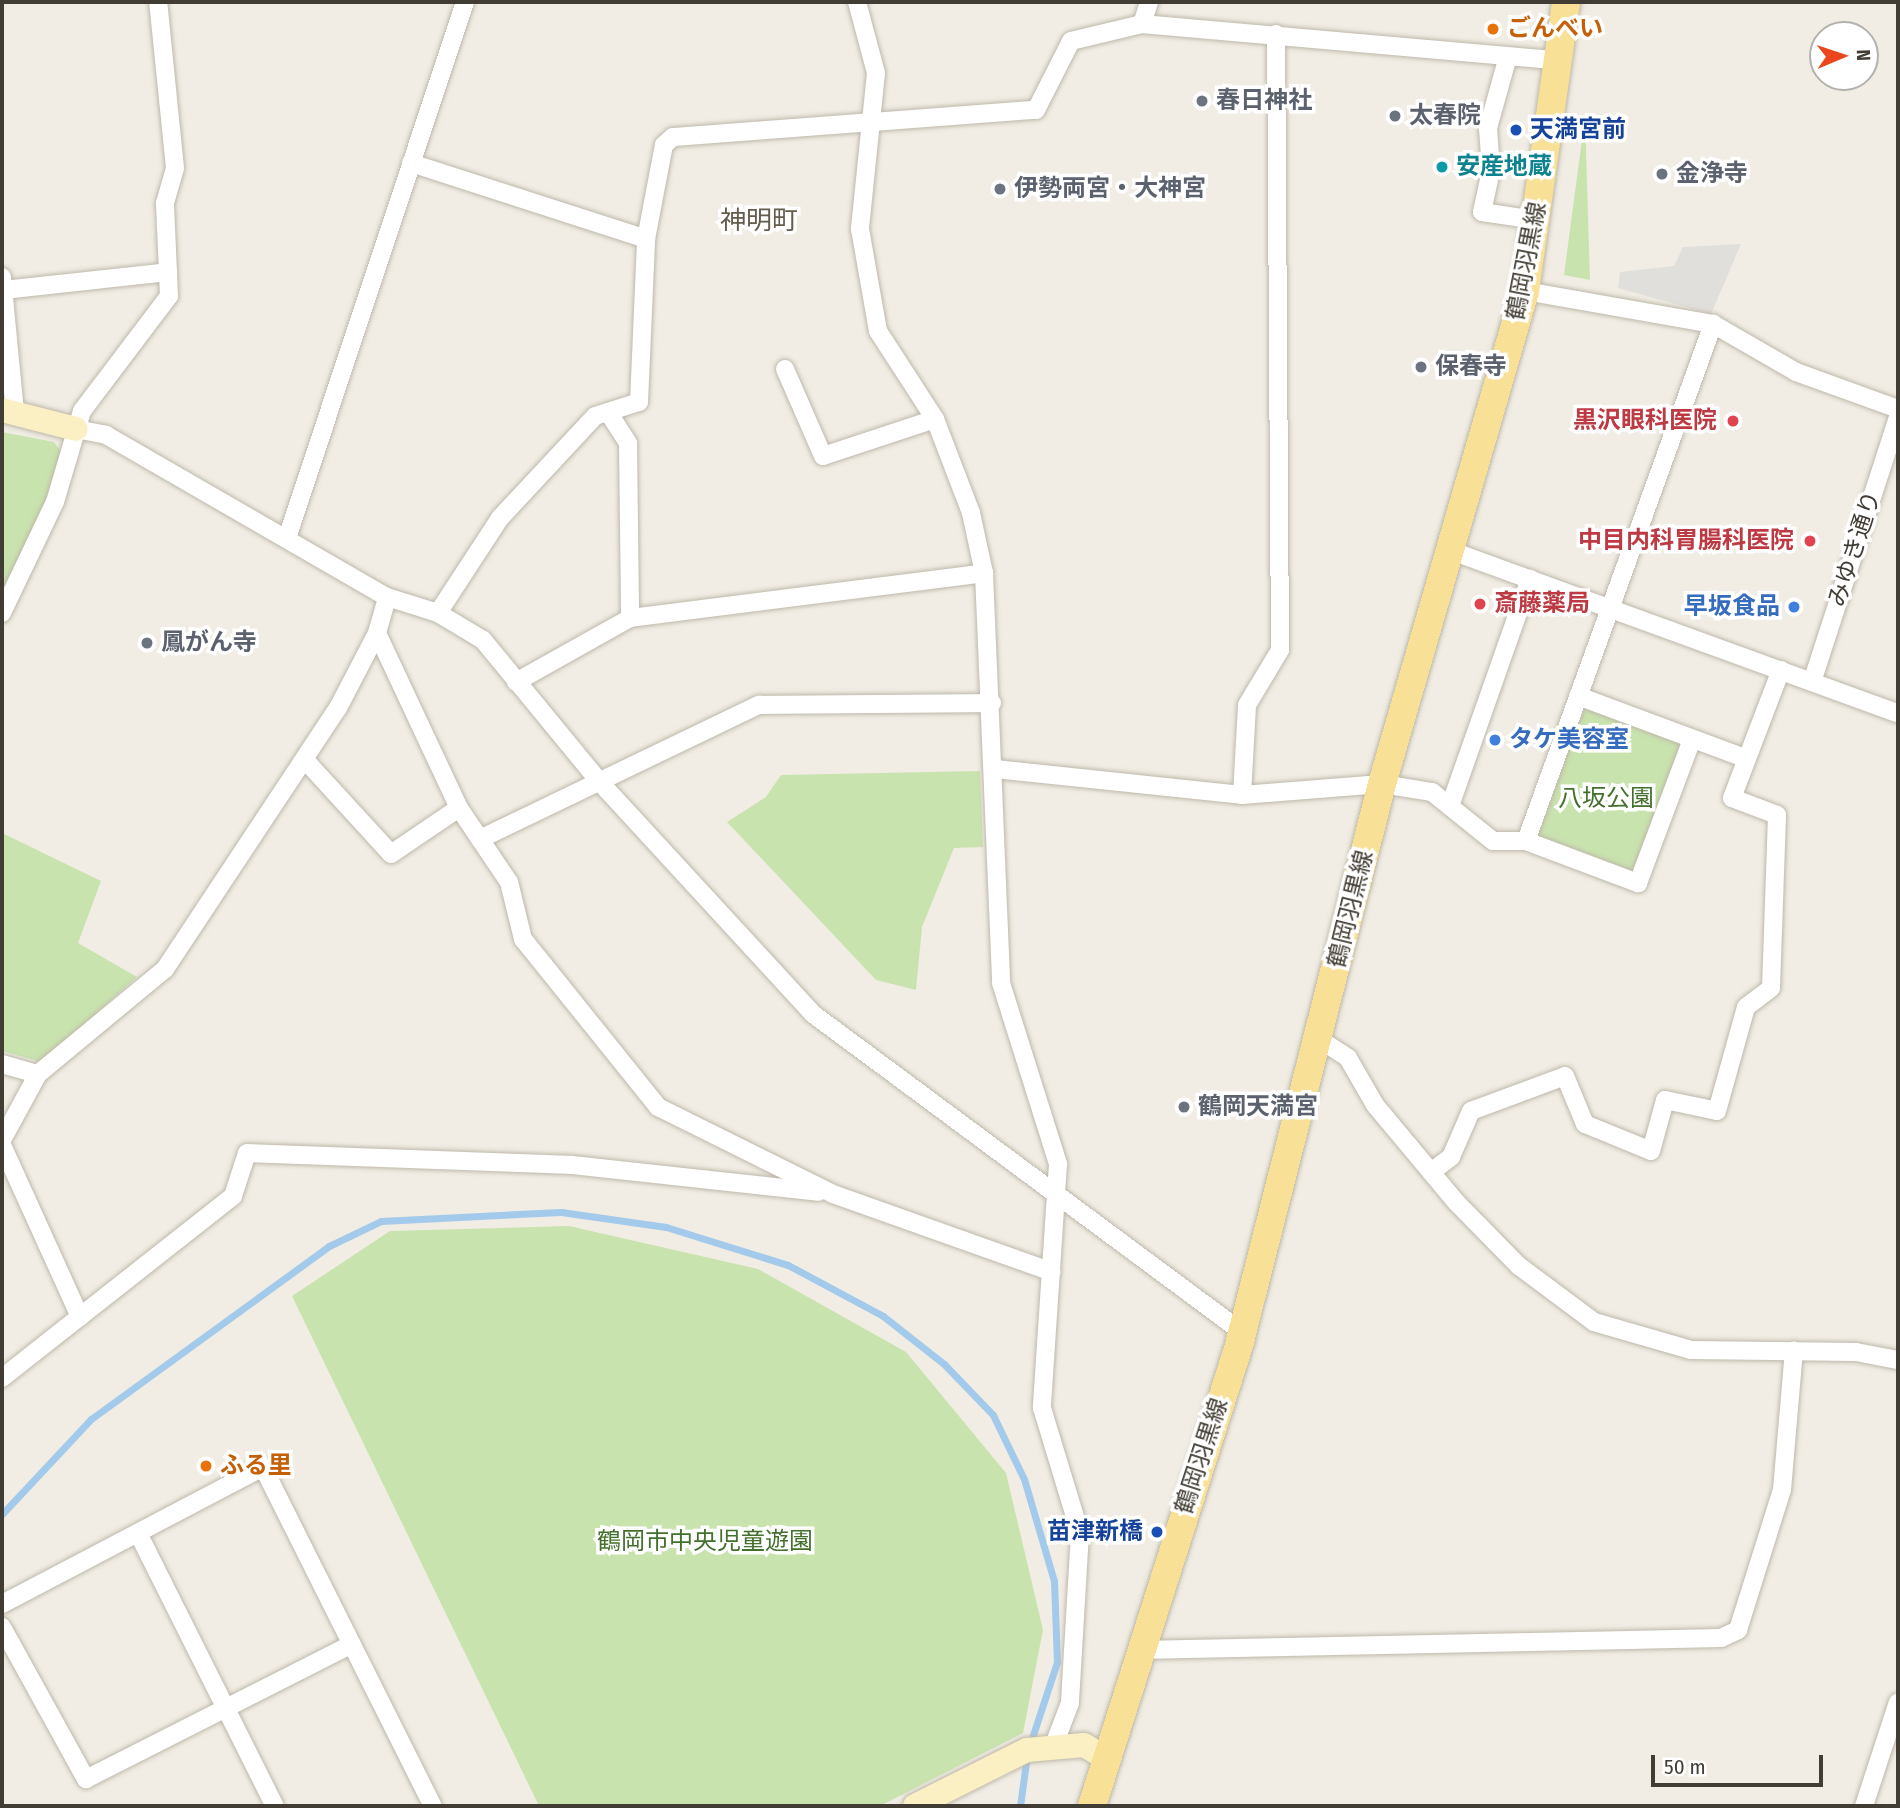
<!DOCTYPE html>
<meta charset="utf-8">
<style>
body{margin:0}
#map{position:relative;width:1900px;height:1808px;overflow:hidden;background:#f1ede4;font-family:"Fira Sans Condensed","Noto Sans JP",sans-serif}
div>[style]{position:absolute}
.green>*{inset:0;background:#c9e3ae;transform-origin:0 0}
.parking>*{inset:0;background:#e1dfdc}
.stream>*{height:7px;margin:-3.5px;padding:0 3.5px;transform-origin:3.5px;border-radius:3.5px;background:#a3caeb}
.roads{filter:drop-shadow(0 0 2px #beb8aa) drop-shadow(0 0 2px #beb8aa)}
.street>*{height:18px;margin:-9px;padding:0 9px;transform-origin:9px;border-radius:9px;background:#fff}
.secondary>*{height:24px;margin:-12px;padding:0 12px;transform-origin:12px;border-radius:12px;background:#fbf0c4}
.primary>*{height:28px;margin:-14px;padding:0 14px;transform-origin:14px;border-radius:14px;background:#f8e096}
.dots>*{width:19px;height:19px;translate:-50% -50%;box-sizing:border-box;border:4px solid #fff;border-radius:50%}
span{translate:-50% -50%;white-space:nowrap;text-align:center;line-height:1.15;-webkit-text-stroke:7px #fff;paint-order:stroke}
.food-label{font-size:24px;color:#c56008;font-weight:700}
.left{translate:0 -50%;text-align:left}
.worship-label{font-size:24px;color:#5b616d;font-weight:700}
.transit-label{font-size:24px;color:#164399;font-weight:700}
.right{translate:-100% -50%;text-align:right}
.culture-label{font-size:24px;color:#0d838f;font-weight:700}
.street-label{font-size:24px;color:#423d34}
.health-label{font-size:24px;color:#be3a42;font-weight:700}
.shop-label{font-size:24px;color:#366cbe;font-weight:700}
.park-label{font-size:24px;color:#43702c}
.neighbourhood-label{font-size:26px;color:#645c4c}
.frame{position:absolute;inset:0;border:4px solid #423d34;pointer-events:none}
.north{position:absolute;left:1809px;top:21px;width:70px;height:70px;box-sizing:border-box;background:#fff;border:2px solid #b3b1ae;border-radius:50%;rotate:88deg;font-size:19px;font-weight:700;line-height:28px;text-align:center;color:#423d34}
.north::after{content:'';display:block;margin:auto;width:24px;height:32px;background:#ec461f;clip-path:polygon(50% 0,100% 100%,50% 72%,0 100%)}
.scale{position:absolute;left:1651px;top:1755px;width:172px;height:32px;box-sizing:border-box;border:4px solid #423d34;border-top:0;padding-left:9px;font-size:21px;line-height:24px;white-space:nowrap;color:#423d34;-webkit-text-stroke:5px #fff;paint-order:stroke}
</style>
<div id="map">
<div class="green">
<i style="clip-path:polygon(1585px 117px,1590px 280px,1564px 275px)"></i>
<i style="clip-path:polygon(2px 432px,54px 442px,61px 451px,49px 499px,2px 595px)"></i>
<i style="left:1583px;top:704px;width:108px;height:140px;rotate:20deg"></i>
<i style="clip-path:polygon(980px 771px,983px 847px,954px 848px,922px 927px,916px 990px,876px 980px,727px 822px,766px 797px,781px 775px)"></i>
<i style="clip-path:polygon(2px 833px,101px 881px,78px 943px,137px 977px,41px 1062px,2px 1051px)"></i>
<i style="clip-path:polygon(569px 1226px,758px 1269px,906px 1352px,1006px 1473px,1043px 1630px,1023px 1733px,880px 1806px,539px 1806px,292px 1296px,390px 1231px)"></i>
</div>
<div class="parking">
<i style="clip-path:polygon(1741px 244px,1711px 314px,1618px 288px,1620px 272px,1674px 266px,1683px 247px)"></i>
</div>
<div class="stream">
<i style="left:2px;top:1514px;width:130px;rotate:-46.9deg"></i>
<i style="left:91px;top:1419px;width:294px;rotate:-36deg"></i>
<i style="left:329px;top:1246px;width:58px;rotate:-25.7deg"></i>
<i style="left:381px;top:1221px;width:180px;rotate:-2.9deg"></i>
<i style="left:561px;top:1212px;width:106px;rotate:8.1deg"></i>
<i style="left:666px;top:1227px;width:128px;rotate:17.3deg"></i>
<i style="left:788px;top:1265px;width:108px;rotate:28.2deg"></i>
<i style="left:883px;top:1316px;width:78px;rotate:38.2deg"></i>
<i style="left:944px;top:1364px;width:71px;rotate:46.1deg"></i>
<i style="left:993px;top:1415px;width:71px;rotate:64.2deg"></i>
<i style="left:1024px;top:1479px;width:106px;rotate:73.6deg"></i>
<i style="left:1054px;top:1581px;width:81px;rotate:87.9deg"></i>
<i style="left:1057px;top:1662px;width:86px;rotate:108.2deg"></i>
<i style="left:1020px;top:1806px;width:51px;rotate:-82.2deg"></i>
</div>
<div class="roads">
<div class="street">
<i style="left:857px;top:2px;width:73px;rotate:75deg"></i>
<i style="left:876px;top:73px;width:157px;rotate:95.9deg"></i>
<i style="left:860px;top:229px;width:104px;rotate:80deg"></i>
<i style="left:878px;top:331px;width:105px;rotate:57.1deg"></i>
<i style="left:935px;top:419px;width:101px;rotate:69deg"></i>
<i style="left:971px;top:513px;width:61px;rotate:77.8deg"></i>
<i style="left:984px;top:573px;width:410px;rotate:87.6deg"></i>
<i style="left:1001px;top:983px;width:190px;rotate:72.5deg"></i>
<i style="left:1058px;top:1164px;width:245px;rotate:93.8deg"></i>
<i style="left:1042px;top:1408px;width:131px;rotate:73.1deg"></i>
<i style="left:1080px;top:1533px;width:170px;rotate:93.4deg"></i>
<i style="left:1070px;top:1703px;width:45px;rotate:110.9deg"></i>
<i style="left:1142px;top:24px;width:23px;rotate:-72deg"></i>
<i style="left:1507px;top:60px;width:71px;rotate:105.6deg"></i>
<i style="left:1488px;top:128px;width:43px;rotate:86deg"></i>
<i style="left:1491px;top:171px;width:42px;rotate:102.4deg"></i>
<i style="left:1482px;top:212px;width:55px;rotate:8.4deg"></i>
<i style="left:411px;top:163px;width:247px;rotate:17.9deg"></i>
<i style="left:2px;top:277px;width:137px;rotate:84.5deg"></i>
<i style="left:3px;top:290px;width:166px;rotate:-6.2deg"></i>
<i style="left:1525px;top:291px;width:191px;rotate:10deg"></i>
<i style="left:1713px;top:324px;width:96px;rotate:30deg"></i>
<i style="left:1796px;top:372px;width:109px;rotate:19.9deg"></i>
<i style="left:785px;top:369px;width:95px;rotate:66.4deg"></i>
<i style="left:823px;top:456px;width:118px;rotate:-18.3deg"></i>
<i style="left:608px;top:412px;width:37px;rotate:57deg"></i>
<i style="left:628px;top:443px;width:175px;rotate:89.3deg"></i>
<i style="left:630px;top:618px;width:357px;rotate:-7.2deg"></i>
<i style="left:76px;top:429px;width:31px;rotate:11deg"></i>
<i style="left:106px;top:435px;width:324px;rotate:30deg"></i>
<i style="left:387px;top:597px;width:53px;rotate:17.4deg"></i>
<i style="left:438px;top:613px;width:52px;rotate:31deg"></i>
<i style="left:483px;top:640px;width:180px;rotate:50.6deg"></i>
<i style="left:597px;top:779px;width:319px;rotate:47.4deg"></i>
<i style="left:813px;top:1014px;width:534px;rotate:36.55deg"></i>
<i style="left:287px;top:538px;width:565px;rotate:-71.63deg"></i>
<i style="left:1449px;top:550px;width:478px;rotate:20deg"></i>
<i style="left:2px;top:613px;width:123px;rotate:-64.5deg"></i>
<i style="left:55px;top:502px;width:95px;rotate:-73.5deg"></i>
<i style="left:82px;top:411px;width:144px;rotate:-52.9deg"></i>
<i style="left:169px;top:296px;width:93px;rotate:-92.5deg"></i>
<i style="left:165px;top:203px;width:36px;rotate:-74deg"></i>
<i style="left:175px;top:168px;width:167px;rotate:-95.8deg"></i>
<i style="left:438px;top:613px;width:113px;rotate:-56.9deg"></i>
<i style="left:500px;top:518px;width:139px;rotate:-47deg"></i>
<i style="left:595px;top:416px;width:46px;rotate:-17.7deg"></i>
<i style="left:639px;top:402px;width:163px;rotate:-87.5deg"></i>
<i style="left:646px;top:239px;width:96px;rotate:-79.2deg"></i>
<i style="left:664px;top:145px;width:12px;rotate:-42deg"></i>
<i style="left:673px;top:137px;width:364px;rotate:-4.3deg"></i>
<i style="left:1036px;top:110px;width:77px;rotate:-63.1deg"></i>
<i style="left:1071px;top:41px;width:73px;rotate:-13.5deg"></i>
<i style="left:1142px;top:24px;width:415px;rotate:5deg"></i>
<i style="left:377px;top:633px;width:193px;rotate:64.9deg"></i>
<i style="left:459px;top:808px;width:89px;rotate:56deg"></i>
<i style="left:509px;top:882px;width:59px;rotate:76.2deg"></i>
<i style="left:523px;top:939px;width:216px;rotate:51.2deg"></i>
<i style="left:658px;top:1107px;width:195px;rotate:26.4deg"></i>
<i style="left:833px;top:1194px;width:232px;rotate:19.6deg"></i>
<i style="left:516px;top:682px;width:131px;rotate:-29.3deg"></i>
<i style="left:1812px;top:682px;width:279px;rotate:-72deg"></i>
<i style="left:1578px;top:696px;width:180px;rotate:20.4deg"></i>
<i style="left:305px;top:760px;width:127px;rotate:47.5deg"></i>
<i style="left:391px;top:854px;width:82px;rotate:-34.1deg"></i>
<i style="left:995px;top:769px;width:248px;rotate:6deg"></i>
<i style="left:1242px;top:795px;width:140px;rotate:-4.5deg"></i>
<i style="left:1382px;top:784px;width:51px;rotate:9.1deg"></i>
<i style="left:1432px;top:792px;width:78px;rotate:38.8deg"></i>
<i style="left:1493px;top:841px;width:33px"></i>
<i style="left:1526px;top:841px;width:120px;rotate:20.6deg"></i>
<i style="left:1638px;top:883px;width:154px;rotate:-69.4deg"></i>
<i style="left:1242px;top:795px;width:90px;rotate:-86.8deg"></i>
<i style="left:1247px;top:705px;width:64px;rotate:-59deg"></i>
<i style="left:1280px;top:650px;width:616px;rotate:-90.37deg"></i>
<i style="left:1450px;top:806px;width:241px;rotate:-70.6deg"></i>
<i style="left:480px;top:839px;width:310px;rotate:-25.7deg"></i>
<i style="left:759px;top:705px;width:233px;rotate:-0.5deg"></i>
<i style="left:1526px;top:841px;width:550px;rotate:-70.11deg"></i>
<i style="left:1319px;top:1039px;width:35px;rotate:33deg"></i>
<i style="left:1348px;top:1058px;width:54px;rotate:60.1deg"></i>
<i style="left:1375px;top:1105px;width:126px;rotate:50.1deg"></i>
<i style="left:1456px;top:1202px;width:90px;rotate:45.5deg"></i>
<i style="left:1519px;top:1266px;width:94px;rotate:36.7deg"></i>
<i style="left:1594px;top:1322px;width:101px;rotate:16.1deg"></i>
<i style="left:1691px;top:1350px;width:165px;rotate:0.7deg"></i>
<i style="left:1856px;top:1352px;width:43px;rotate:10.8deg"></i>
<i style="left:2px;top:1064px;width:37px;rotate:16deg"></i>
<i style="left:38px;top:1074px;width:165px;rotate:-39.6deg"></i>
<i style="left:165px;top:969px;width:313px;rotate:-56.5deg"></i>
<i style="left:338px;top:708px;width:85px;rotate:-62.5deg"></i>
<i style="left:377px;top:633px;width:37px;rotate:-74deg"></i>
<i style="left:2px;top:1140px;width:75px;rotate:-61.4deg"></i>
<i style="left:2px;top:1145px;width:189px;rotate:65.6deg"></i>
<i style="left:1431px;top:1172px;width:25px;rotate:-37deg"></i>
<i style="left:1451px;top:1157px;width:50px;rotate:-66.5deg"></i>
<i style="left:1471px;top:1111px;width:100px;rotate:-20.4deg"></i>
<i style="left:1565px;top:1076px;width:52px;rotate:67.4deg"></i>
<i style="left:1585px;top:1124px;width:71px;rotate:22.2deg"></i>
<i style="left:1651px;top:1151px;width:53px;rotate:-74.6deg"></i>
<i style="left:1665px;top:1100px;width:53px;rotate:11.9deg"></i>
<i style="left:1717px;top:1111px;width:108px;rotate:-74.4deg"></i>
<i style="left:1746px;top:1007px;width:31px;rotate:-37deg"></i>
<i style="left:1771px;top:988px;width:173px;rotate:-88deg"></i>
<i style="left:1777px;top:815px;width:48px;rotate:-159.3deg"></i>
<i style="left:1732px;top:798px;width:137px;rotate:-69.1deg"></i>
<i style="left:2px;top:1378px;width:294px;rotate:-38.2deg"></i>
<i style="left:233px;top:1196px;width:45px;rotate:-72deg"></i>
<i style="left:247px;top:1153px;width:325px;rotate:2.1deg"></i>
<i style="left:572px;top:1165px;width:248px;rotate:6.2deg"></i>
<i style="left:138px;top:1533px;width:305px;rotate:63.4deg"></i>
<i style="left:2px;top:1604px;width:295px;rotate:-27.7deg"></i>
<i style="left:263px;top:1467px;width:379px;rotate:63.4deg"></i>
<i style="left:2px;top:1627px;width:174px;rotate:61.1deg"></i>
<i style="left:86px;top:1779px;width:298px;rotate:-26.9deg"></i>
<i style="left:1139px;top:1650px;width:582px;rotate:-1.18deg"></i>
<i style="left:1721px;top:1638px;width:19px;rotate:-25deg"></i>
<i style="left:1738px;top:1630px;width:147px;rotate:-72.6deg"></i>
<i style="left:1782px;top:1490px;width:140px;rotate:-85.1deg"></i>
<i style="left:1864px;top:1806px;width:109px;rotate:-71.9deg"></i>
</div>
<div class="secondary">
<i style="left:2px;top:410px;width:76px;rotate:14.4deg"></i>
<i style="left:915px;top:1806px;width:125px;rotate:-26.6deg"></i>
<i style="left:1027px;top:1750px;width:57px;rotate:-5deg"></i>
<i style="left:1084px;top:1745px;width:27px;rotate:31deg"></i>
</div>
<div class="primary">
<i style="left:1092px;top:1806px;width:488px;rotate:-72.3deg"></i>
<i style="left:1240px;top:1341px;width:575px;rotate:-75.7deg"></i>
<i style="left:1382px;top:784px;width:513px;rotate:-73.82deg"></i>
<i style="left:1525px;top:291px;width:292px;rotate:-81.9deg"></i>
</div>
</div>
<div class="dots">
<i style="left:1493px;top:29px;background:#e8710a"></i>
<i style="left:1202px;top:101px;background:#6b7280"></i>
<i style="left:1395px;top:116px;background:#6b7280"></i>
<i style="left:1516px;top:130px;background:#1a4fb4"></i>
<i style="left:1442px;top:167px;background:#0f9aa8"></i>
<i style="left:1662px;top:174px;background:#6b7280"></i>
<i style="left:1000px;top:189px;background:#6b7280"></i>
<i style="left:1421px;top:367px;background:#6b7280"></i>
<i style="left:1733px;top:421px;background:#e0444e"></i>
<i style="left:1810px;top:541px;background:#e0444e"></i>
<i style="left:1480px;top:604px;background:#e0444e"></i>
<i style="left:1794px;top:607px;background:#3f7fe0"></i>
<i style="left:147px;top:643px;background:#6b7280"></i>
<i style="left:1495px;top:740px;background:#3f7fe0"></i>
<i style="left:1184px;top:1107px;background:#6b7280"></i>
<i style="left:206px;top:1466px;background:#e8710a"></i>
<i style="left:1157px;top:1532px;background:#1a4fb4"></i>
</div>
<div class="food-label">
<span class="left" style="left:1507px;top:29px">ごんべい</span>
<span class="left" style="left:220px;top:1466px">ふる里</span>
</div>
<div class="worship-label">
<span class="left" style="left:1216px;top:101px">春日神社</span>
<span class="left" style="left:1409px;top:116px">太春院</span>
<span class="left" style="left:1676px;top:174px">金浄寺</span>
<span class="left" style="left:1014px;top:189px">伊勢両宮・大神宮</span>
<span class="left" style="left:1435px;top:367px">保春寺</span>
<span class="left" style="left:161px;top:643px">鳳がん寺</span>
<span class="left" style="left:1198px;top:1107px">鶴岡天満宮</span>
</div>
<div class="transit-label">
<span class="left" style="left:1530px;top:130px">天満宮前</span>
<span class="right" style="left:1143px;top:1532px">苗津新橋</span>
</div>
<div class="culture-label">
<span class="left" style="left:1456px;top:167px">安産地蔵</span>
</div>
<div class="street-label">
<span style="left:1527px;top:261px;rotate:-79deg">鶴岡羽黒線</span>
<span style="left:1855px;top:549px;rotate:-72deg">みゆき通り</span>
<span style="left:1351px;top:909px;rotate:-76deg">鶴岡羽黒線</span>
<span style="left:1202px;top:1456px;rotate:-72deg">鶴岡羽黒線</span>
</div>
<div class="health-label">
<span class="right" style="left:1717px;top:421px">黒沢眼科医院</span>
<span class="right" style="left:1794px;top:541px">中目内科胃腸科医院</span>
<span class="left" style="left:1494px;top:604px">斎藤薬局</span>
</div>
<div class="shop-label">
<span class="right" style="left:1780px;top:607px">早坂食品</span>
<span class="left" style="left:1509px;top:740px">タケ美容室</span>
</div>
<div class="park-label">
<span style="left:1606px;top:799px">八坂公園</span>
<span style="left:705px;top:1542px">鶴岡市中央児童遊園</span>
</div>
<div class="neighbourhood-label">
<span style="left:759px;top:221px">神明町</span>
</div>
<div class="frame"></div>
<div class="north">N</div>
<div class="scale">50 m</div>
</div>
